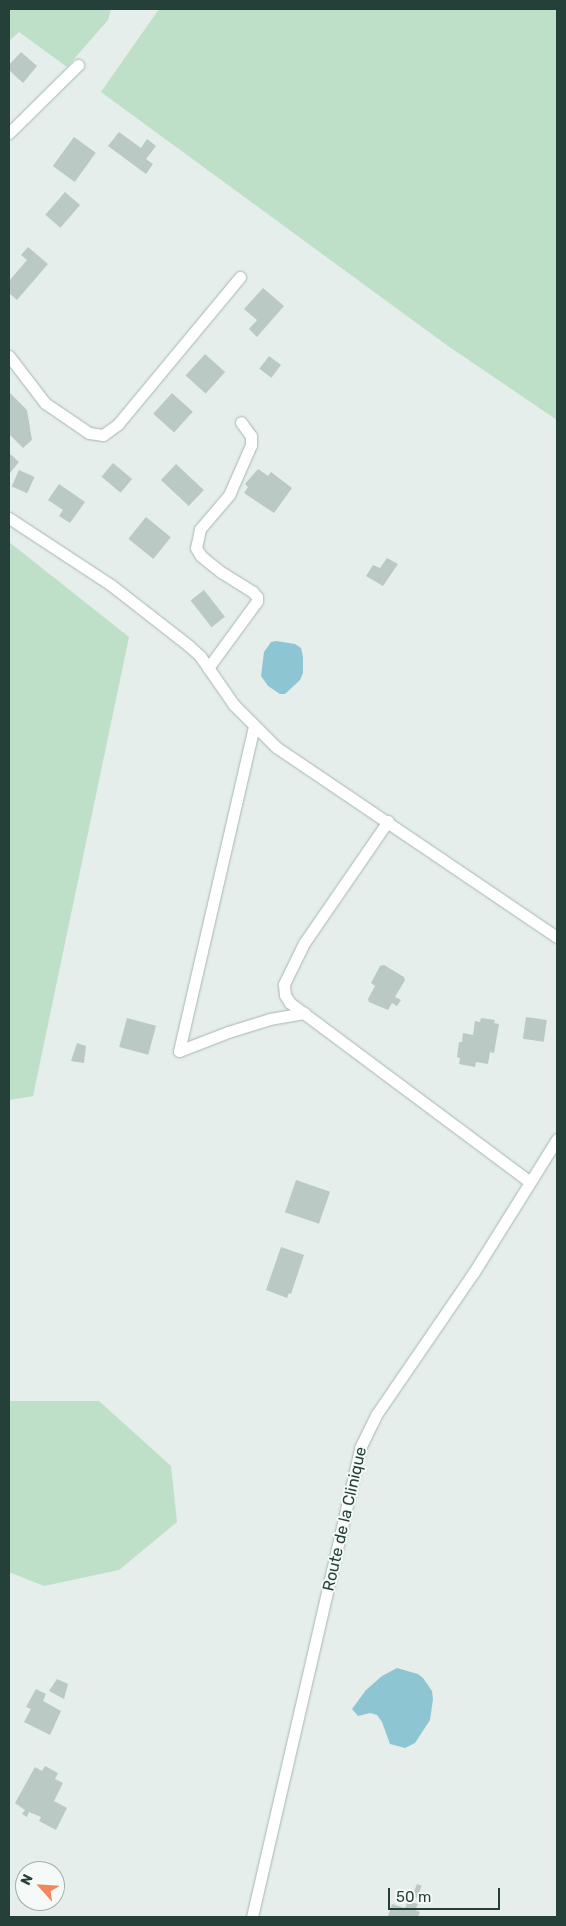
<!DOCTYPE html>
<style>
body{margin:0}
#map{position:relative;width:566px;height:1926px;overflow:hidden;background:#e5eeea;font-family:Rubik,sans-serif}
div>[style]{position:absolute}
.green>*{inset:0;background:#bedfc8}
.water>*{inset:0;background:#8dc6d2}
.building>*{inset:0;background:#bac9c3;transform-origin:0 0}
.roads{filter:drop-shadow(0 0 1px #a7b6b1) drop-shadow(0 0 1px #a7b6b1)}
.street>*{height:11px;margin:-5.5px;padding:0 5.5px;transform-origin:5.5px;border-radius:5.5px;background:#fff}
span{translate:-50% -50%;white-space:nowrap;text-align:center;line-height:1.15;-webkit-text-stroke:4px #f5faf8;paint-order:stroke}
.street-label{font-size:16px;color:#244039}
.frame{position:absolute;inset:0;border:10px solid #244039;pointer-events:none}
.north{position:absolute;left:15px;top:1861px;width:50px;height:50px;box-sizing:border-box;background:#f5faf8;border:1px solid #a1b0ac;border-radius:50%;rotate:296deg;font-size:14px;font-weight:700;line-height:20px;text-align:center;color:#244039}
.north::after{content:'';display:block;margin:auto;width:18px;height:22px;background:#f2865f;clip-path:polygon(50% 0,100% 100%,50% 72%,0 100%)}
.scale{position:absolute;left:388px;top:1888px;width:112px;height:22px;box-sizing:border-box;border:2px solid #244039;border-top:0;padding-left:6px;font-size:15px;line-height:18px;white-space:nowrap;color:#244039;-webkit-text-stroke:4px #f5faf8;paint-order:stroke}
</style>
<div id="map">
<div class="green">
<i style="clip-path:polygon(9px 9px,111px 9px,108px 20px,67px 67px,19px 32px,9px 41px)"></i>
<i style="clip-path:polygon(159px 9px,557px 9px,557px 420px,448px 346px,101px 92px)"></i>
<i style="clip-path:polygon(9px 542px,129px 637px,33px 1096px,9px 1100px)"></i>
<i style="clip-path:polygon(9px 1401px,99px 1401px,171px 1466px,177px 1522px,119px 1570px,44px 1586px,9px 1572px)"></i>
</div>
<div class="water">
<i style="clip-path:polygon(276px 641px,295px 644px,301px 648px,303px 657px,303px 673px,300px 680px,285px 694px,280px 694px,268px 686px,261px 676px,264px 652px,271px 642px)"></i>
<i style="clip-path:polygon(397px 1668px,418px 1674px,423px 1678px,432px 1691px,433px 1699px,430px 1720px,415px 1743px,405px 1748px,390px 1744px,382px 1722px,377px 1715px,370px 1713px,358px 1716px,352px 1709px,366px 1690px,382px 1676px)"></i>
</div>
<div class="building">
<i style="clip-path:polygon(21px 52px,37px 66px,23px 83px,9px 70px,9px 65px)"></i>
<i style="clip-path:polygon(119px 132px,141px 148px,147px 139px,156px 146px,146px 159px,153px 164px,146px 174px,108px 146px)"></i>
<i style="left:74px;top:137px;width:27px;height:36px;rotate:36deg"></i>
<i style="left:65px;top:192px;width:20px;height:30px;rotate:41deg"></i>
<i style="clip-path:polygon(28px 247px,48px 264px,17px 300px,9px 293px,9px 281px,27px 260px,21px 255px)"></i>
<i style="clip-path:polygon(263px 288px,284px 306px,257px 337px,249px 329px,257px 320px,244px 309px)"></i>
<i style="left:205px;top:354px;width:27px;height:29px;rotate:42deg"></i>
<i style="left:269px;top:356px;width:15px;height:16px;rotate:37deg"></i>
<i style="clip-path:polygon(9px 392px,27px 410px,32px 440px,23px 448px,9px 434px)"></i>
<i style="left:172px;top:393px;width:28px;height:28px;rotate:42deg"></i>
<i style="clip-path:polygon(9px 453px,19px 462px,9px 474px)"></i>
<i style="left:113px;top:463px;width:25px;height:18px;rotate:40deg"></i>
<i style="left:176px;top:464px;width:38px;height:22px;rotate:43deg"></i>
<i style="clip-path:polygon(258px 469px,268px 476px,271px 472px,292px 488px,274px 513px,244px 493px,248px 487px,245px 484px)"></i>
<i style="left:19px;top:470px;width:17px;height:18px;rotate:24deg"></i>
<i style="clip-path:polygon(59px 484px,85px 502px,70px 523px,59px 516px,63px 510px,48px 500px)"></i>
<i style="left:146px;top:517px;width:32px;height:28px;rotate:39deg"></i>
<i style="clip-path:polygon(387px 558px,398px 564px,383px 586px,366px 576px,373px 565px,380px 568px)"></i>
<i style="left:204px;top:590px;width:34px;height:17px;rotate:52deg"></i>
<i style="clip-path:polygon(384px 965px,404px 977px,405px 980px,395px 997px,401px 1000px,397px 1006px,392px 1003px,388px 1010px,369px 1002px,368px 999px,375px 986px,371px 983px,380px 966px)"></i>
<i style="left:526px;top:1017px;width:21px;height:22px;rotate:8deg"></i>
<i style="left:127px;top:1018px;width:30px;height:30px;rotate:15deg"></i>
<i style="clip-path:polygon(481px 1018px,495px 1020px,494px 1023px,499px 1024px,494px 1053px,490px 1052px,488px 1064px,476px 1062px,475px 1067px,459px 1064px,460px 1058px,457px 1057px,459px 1042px,462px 1042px,463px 1033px,473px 1035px,475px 1021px,480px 1022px)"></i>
<i style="clip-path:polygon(77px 1043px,86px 1046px,84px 1063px,71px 1061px)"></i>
<i style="left:296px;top:1180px;width:36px;height:34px;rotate:19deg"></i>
<i style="clip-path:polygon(281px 1247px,304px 1255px,291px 1294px,289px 1293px,287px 1298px,266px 1290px)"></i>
<i style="clip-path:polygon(57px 1679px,68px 1684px,64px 1699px,49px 1691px)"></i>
<i style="clip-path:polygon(36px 1689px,46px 1694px,43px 1701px,61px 1711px,50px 1735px,24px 1722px,31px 1709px,26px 1707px)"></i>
<i style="clip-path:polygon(45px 1766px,58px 1773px,55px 1779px,63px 1783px,54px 1801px,67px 1808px,56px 1830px,39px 1821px,41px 1817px,29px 1812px,27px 1817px,22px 1814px,25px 1810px,15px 1803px,35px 1767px,42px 1771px)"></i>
<i style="left:417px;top:1884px;width:5px;height:13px;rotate:22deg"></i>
<i style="clip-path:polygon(408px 1901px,418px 1904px,415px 1910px,420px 1912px,418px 1917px,388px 1916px,392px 1904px,405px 1908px)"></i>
</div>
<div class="roads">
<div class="street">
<i style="left:9px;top:133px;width:97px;rotate:-44.6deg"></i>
<i style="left:9px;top:356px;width:59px;rotate:52.5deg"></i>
<i style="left:45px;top:403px;width:53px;rotate:34.3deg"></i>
<i style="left:89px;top:433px;width:14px;rotate:8deg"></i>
<i style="left:103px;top:435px;width:19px;rotate:-36deg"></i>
<i style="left:118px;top:424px;width:191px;rotate:-50.3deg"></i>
<i style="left:9px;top:518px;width:122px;rotate:33.3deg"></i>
<i style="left:111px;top:585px;width:99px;rotate:38deg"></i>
<i style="left:189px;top:646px;width:15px;rotate:42deg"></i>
<i style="left:200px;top:656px;width:60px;rotate:55.2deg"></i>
<i style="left:234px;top:705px;width:59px;rotate:45deg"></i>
<i style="left:276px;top:747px;width:339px;rotate:34.1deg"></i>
<i style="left:208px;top:668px;width:83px;rotate:-53.8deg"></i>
<i style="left:257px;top:601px;width:4px;rotate:-90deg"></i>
<i style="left:257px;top:597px;width:6px;rotate:-129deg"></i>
<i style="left:253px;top:592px;width:36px;rotate:-148deg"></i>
<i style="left:222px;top:573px;width:27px;rotate:-141deg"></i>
<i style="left:201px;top:556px;width:9px;rotate:-122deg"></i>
<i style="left:196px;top:548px;width:19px;rotate:-78deg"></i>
<i style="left:200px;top:529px;width:45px;rotate:-49.5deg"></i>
<i style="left:229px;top:495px;width:55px;rotate:-66.3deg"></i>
<i style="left:251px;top:445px;width:9px;rotate:-90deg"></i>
<i style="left:251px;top:436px;width:17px;rotate:-126deg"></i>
<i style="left:388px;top:821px;width:148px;rotate:124.5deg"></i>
<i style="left:304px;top:943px;width:46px;rotate:116deg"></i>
<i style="left:284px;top:984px;width:11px;rotate:85deg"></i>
<i style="left:285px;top:995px;width:9px;rotate:58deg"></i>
<i style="left:290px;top:1003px;width:299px;rotate:36.7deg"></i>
<i style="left:179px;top:1051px;width:333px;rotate:-77deg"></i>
<i style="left:179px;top:1051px;width:53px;rotate:-21.2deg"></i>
<i style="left:228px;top:1032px;width:44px;rotate:-17.2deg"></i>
<i style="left:270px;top:1019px;width:35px;rotate:-10deg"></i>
<i style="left:252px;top:1917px;width:481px;rotate:-77deg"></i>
<i style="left:360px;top:1448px;width:37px;rotate:-64deg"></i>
<i style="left:376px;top:1415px;width:173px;rotate:-55.6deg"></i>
<i style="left:474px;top:1272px;width:157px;rotate:-58deg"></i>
</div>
</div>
<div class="street-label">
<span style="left:345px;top:1519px;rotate:-77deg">Route de la Clinique</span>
</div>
<div class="frame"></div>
<div class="north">N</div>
<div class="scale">50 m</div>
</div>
